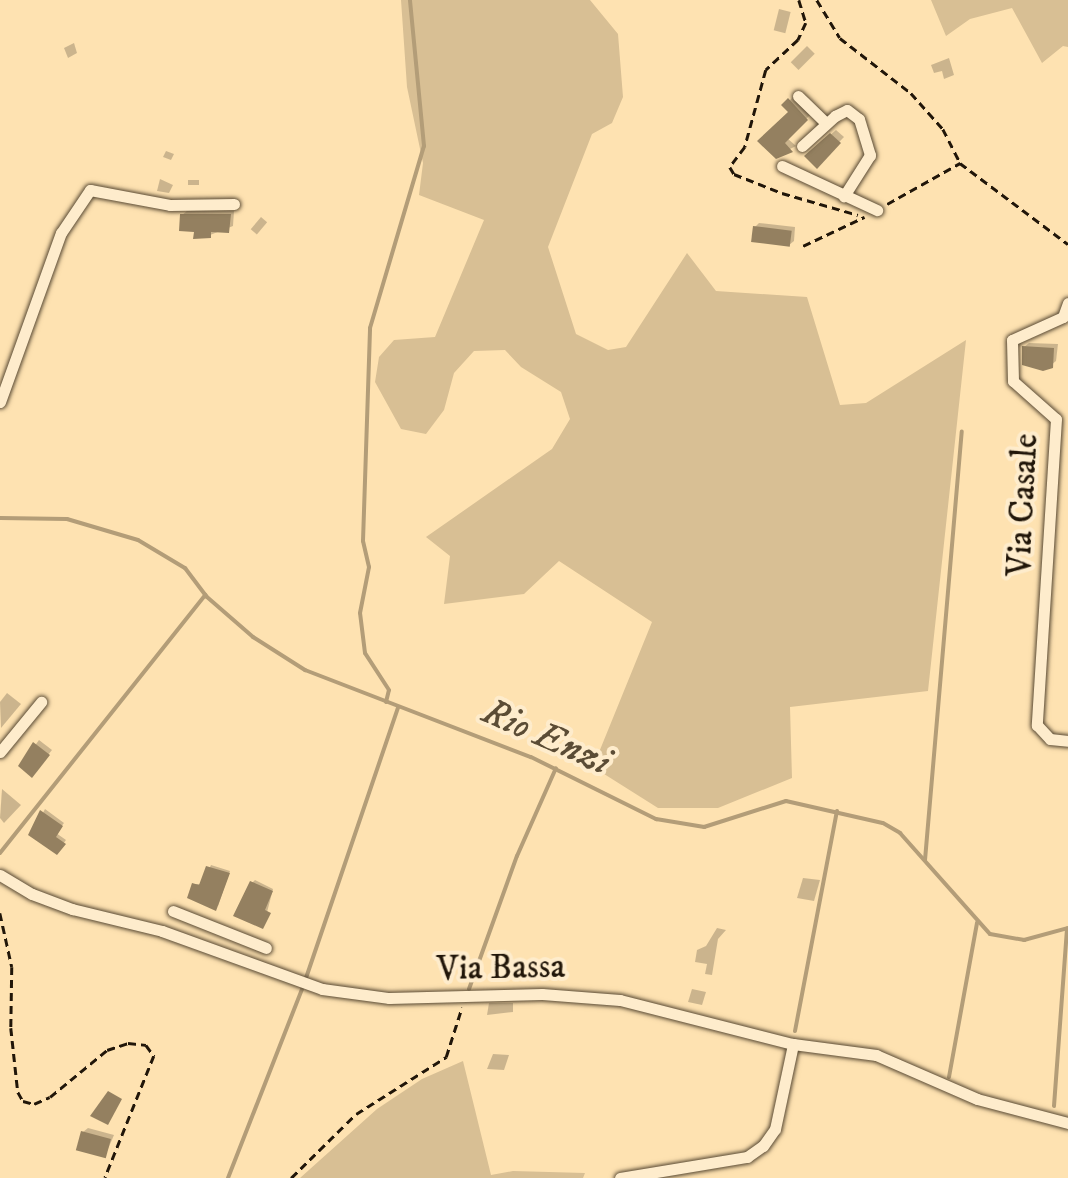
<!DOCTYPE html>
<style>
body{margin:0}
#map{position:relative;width:1068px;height:1178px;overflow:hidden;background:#fee2b1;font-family:"IM FELL DW Pica",serif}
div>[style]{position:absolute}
.green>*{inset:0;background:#d8bf94}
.shadow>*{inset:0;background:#0003;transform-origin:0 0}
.stream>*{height:4px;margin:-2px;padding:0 2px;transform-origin:2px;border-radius:2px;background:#b39d78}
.building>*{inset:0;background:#948060;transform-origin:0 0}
.path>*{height:2.5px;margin-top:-1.25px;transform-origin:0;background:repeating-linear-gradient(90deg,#211609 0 8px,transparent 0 13px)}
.roads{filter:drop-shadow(0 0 2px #584933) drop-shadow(0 0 2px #584933)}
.minor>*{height:11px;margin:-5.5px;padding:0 5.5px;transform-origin:5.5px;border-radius:5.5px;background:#feeccc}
span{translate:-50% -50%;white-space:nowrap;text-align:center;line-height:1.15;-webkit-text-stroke:8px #feeccc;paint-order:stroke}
.street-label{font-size:35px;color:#211609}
.water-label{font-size:38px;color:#5b4c35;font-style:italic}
</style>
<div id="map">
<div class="green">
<i style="clip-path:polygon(401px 0,590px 0,618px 34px,623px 97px,612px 123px,592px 134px,548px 247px,576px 334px,608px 350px,626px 347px,687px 253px,716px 291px,807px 297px,840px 405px,866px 403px,966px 340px,928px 691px,790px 707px,792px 778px,718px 808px,658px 808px,593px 767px,652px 622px,559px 561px,524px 594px,444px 604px,450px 556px,426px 537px,552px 449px,570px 419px,561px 392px,521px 367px,505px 350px,474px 351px,454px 373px,444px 410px,426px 434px,401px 429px,375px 382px,379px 357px,394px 340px,435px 337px,484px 220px,419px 195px,423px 163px,407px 87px)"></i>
<i style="clip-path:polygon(931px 0,1068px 0,1068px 47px,1063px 46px,1042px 63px,1012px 8px,970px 19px,946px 36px)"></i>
<i style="clip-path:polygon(463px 1061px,491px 1175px,513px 1171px,585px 1173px,583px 1178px,300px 1178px,377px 1109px,422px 1079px)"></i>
</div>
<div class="shadow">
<i style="left:779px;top:9px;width:12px;height:22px;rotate:14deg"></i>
<i style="clip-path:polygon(74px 43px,77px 53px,68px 58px,64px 48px)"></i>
<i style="left:807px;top:46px;width:11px;height:23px;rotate:45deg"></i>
<i style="clip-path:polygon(949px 58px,954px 75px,944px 79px,942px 71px,934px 73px,931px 65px)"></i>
<i style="clip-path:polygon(794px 96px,811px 114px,787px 138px,796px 146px,776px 156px,791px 112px,785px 105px)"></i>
<i style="clip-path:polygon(836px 130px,844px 137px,817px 165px,807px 156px)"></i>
<i style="clip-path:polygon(166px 151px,174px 154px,171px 160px,163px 157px)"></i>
<i style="clip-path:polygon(160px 179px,173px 185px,169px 193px,157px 191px)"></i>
<i style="left:188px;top:180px;width:11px;height:5px"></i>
<i style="clip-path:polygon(187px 211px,234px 211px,233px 226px,210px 235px,182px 215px)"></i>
<i style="left:261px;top:217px;width:8px;height:16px;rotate:40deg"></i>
<i style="clip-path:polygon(759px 223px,795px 227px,794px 241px,789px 245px,755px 227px)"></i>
<i style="clip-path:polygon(1029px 343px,1058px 344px,1056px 361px,1051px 365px,1024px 347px)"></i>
<i style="clip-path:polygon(7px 693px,21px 704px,1px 728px,0 702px)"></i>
<i style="clip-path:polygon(39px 740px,52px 750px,36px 770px,21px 765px)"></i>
<i style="clip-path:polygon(2px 789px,21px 805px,4px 823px,0 818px)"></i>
<i style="clip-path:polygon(45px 809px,64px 823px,56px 833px,66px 840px,57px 852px,32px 834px)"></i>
<i style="clip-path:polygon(211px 865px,230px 871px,218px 906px,195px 884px,202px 884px)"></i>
<i style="clip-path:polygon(803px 878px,820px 880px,814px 901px,797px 898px)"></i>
<i style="clip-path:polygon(255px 880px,273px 889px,264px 924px,252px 883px)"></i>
<i style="clip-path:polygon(717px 928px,726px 930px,718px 939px,712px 975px,705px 974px,707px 964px,695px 962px,697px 950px,706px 946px)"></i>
<i style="clip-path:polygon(692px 989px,706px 992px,702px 1005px,688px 1002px)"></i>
<i style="clip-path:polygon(489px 1003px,513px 1003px,513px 1012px,487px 1015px)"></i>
<i style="clip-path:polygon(493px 1054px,509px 1055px,504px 1070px,487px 1069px)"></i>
<i style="clip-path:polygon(88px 1128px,114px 1135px,105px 1156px,83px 1132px)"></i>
</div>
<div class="stream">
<i style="left:0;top:518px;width:67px;rotate:0.9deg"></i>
<i style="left:67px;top:519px;width:74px;rotate:16.5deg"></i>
<i style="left:138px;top:540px;width:55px;rotate:30.8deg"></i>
<i style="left:185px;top:568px;width:36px;rotate:53deg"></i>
<i style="left:207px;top:597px;width:61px;rotate:41deg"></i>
<i style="left:253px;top:637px;width:62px;rotate:32.4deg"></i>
<i style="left:305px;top:670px;width:242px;rotate:21.1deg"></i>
<i style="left:531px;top:757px;width:140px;rotate:26.4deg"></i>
<i style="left:656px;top:819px;width:49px;rotate:9.5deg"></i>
<i style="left:704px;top:827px;width:86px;rotate:-17.6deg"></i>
<i style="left:786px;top:801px;width:99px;rotate:12.8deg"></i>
<i style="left:883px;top:823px;width:20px;rotate:30deg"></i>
<i style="left:900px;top:833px;width:135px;rotate:48.3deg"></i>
<i style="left:990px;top:934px;width:35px;rotate:10deg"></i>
<i style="left:1024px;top:940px;width:46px;rotate:-15.3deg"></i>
<i style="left:386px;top:702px;width:12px;rotate:-76deg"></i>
<i style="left:389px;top:690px;width:44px;rotate:-123deg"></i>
<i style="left:365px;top:653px;width:40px;rotate:-97.1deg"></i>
<i style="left:360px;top:613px;width:47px;rotate:-78.9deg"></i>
<i style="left:369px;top:567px;width:27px;rotate:-103deg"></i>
<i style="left:363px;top:541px;width:213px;rotate:-88.1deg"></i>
<i style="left:370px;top:328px;width:190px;rotate:-73.5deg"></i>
<i style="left:424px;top:146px;width:147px;rotate:-95.5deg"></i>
<i style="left:0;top:853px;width:330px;rotate:-51.5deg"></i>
<i style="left:925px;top:860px;width:430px;rotate:-85.1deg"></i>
<i style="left:306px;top:978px;width:285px;rotate:-71.2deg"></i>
<i style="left:469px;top:989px;width:141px;rotate:-70.2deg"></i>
<i style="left:517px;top:856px;width:96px;rotate:-66.1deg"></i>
<i style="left:795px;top:1031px;width:224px;rotate:-79.2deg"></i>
<i style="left:949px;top:1077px;width:157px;rotate:-79.7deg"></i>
<i style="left:1054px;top:1106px;width:178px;rotate:-85.8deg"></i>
<i style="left:228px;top:1178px;width:205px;rotate:-68.6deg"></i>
</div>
<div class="building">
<i style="clip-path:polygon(788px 98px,808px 120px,785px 143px,793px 152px,776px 159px,757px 141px,788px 112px,781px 105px)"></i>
<i style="clip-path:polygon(830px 133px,841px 143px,817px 169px,804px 156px)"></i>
<i style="clip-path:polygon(180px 214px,231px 214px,229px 233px,211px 232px,211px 238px,193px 239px,194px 232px,179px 231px)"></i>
<i style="left:753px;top:226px;width:39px;height:16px;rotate:7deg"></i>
<i style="clip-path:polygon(1022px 346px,1054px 348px,1053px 368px,1043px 371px,1022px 365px)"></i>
<i style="clip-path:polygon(33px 742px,50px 755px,32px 778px,18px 766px)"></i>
<i style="clip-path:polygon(40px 810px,63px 826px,56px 837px,66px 844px,57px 855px,28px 835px)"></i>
<i style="clip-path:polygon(206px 866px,230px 873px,216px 911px,187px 898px,192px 883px,199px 885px)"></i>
<i style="clip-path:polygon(250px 881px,273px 891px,265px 910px,271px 913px,263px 929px,233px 916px)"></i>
<i style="clip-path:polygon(108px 1091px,122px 1099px,108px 1125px,90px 1116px)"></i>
<i style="left:81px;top:1131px;width:31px;height:20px;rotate:15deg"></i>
</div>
<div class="path">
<i style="left:799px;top:0;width:24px;rotate:73deg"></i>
<i style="left:806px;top:23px;width:19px;rotate:115deg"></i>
<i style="left:798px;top:40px;width:44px;rotate:136.8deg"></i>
<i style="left:766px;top:70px;width:80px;rotate:105.3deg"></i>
<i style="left:745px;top:147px;width:25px;rotate:127deg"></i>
<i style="left:730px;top:167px;width:8px;rotate:60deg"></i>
<i style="left:734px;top:174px;width:52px;rotate:21.6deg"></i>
<i style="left:782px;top:193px;width:79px;rotate:16.1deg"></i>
<i style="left:817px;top:0;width:44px;rotate:58.8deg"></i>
<i style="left:840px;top:38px;width:90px;rotate:37.8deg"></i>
<i style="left:911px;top:93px;width:48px;rotate:48.4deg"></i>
<i style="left:943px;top:129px;width:38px;rotate:63deg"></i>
<i style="left:960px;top:163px;width:135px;rotate:36.9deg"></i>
<i style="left:887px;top:204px;width:84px;rotate:-29.3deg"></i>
<i style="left:803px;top:246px;width:68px;rotate:-25.4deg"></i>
<i style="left:0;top:913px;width:55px;rotate:77.5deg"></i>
<i style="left:12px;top:967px;width:61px;rotate:90.9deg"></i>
<i style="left:11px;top:1028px;width:64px;rotate:83.8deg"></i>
<i style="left:18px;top:1092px;width:10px;rotate:61deg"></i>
<i style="left:23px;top:1101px;width:11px;rotate:15deg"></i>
<i style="left:34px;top:1104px;width:17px;rotate:-24deg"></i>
<i style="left:50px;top:1097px;width:74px;rotate:-39.5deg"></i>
<i style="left:107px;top:1050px;width:22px;rotate:-18deg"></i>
<i style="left:128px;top:1043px;width:18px;rotate:6deg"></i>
<i style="left:146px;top:1045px;width:14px;rotate:54deg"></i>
<i style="left:154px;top:1056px;width:131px;rotate:111.9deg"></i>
<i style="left:291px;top:1178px;width:91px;rotate:-44.6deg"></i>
<i style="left:356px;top:1114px;width:107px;rotate:-32.3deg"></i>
<i style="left:446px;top:1057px;width:52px;rotate:-72.3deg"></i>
</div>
<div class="roads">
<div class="minor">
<i style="left:798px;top:96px;width:37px;rotate:44deg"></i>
<i style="left:802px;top:146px;width:45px;rotate:-42.3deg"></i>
<i style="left:835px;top:116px;width:13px;rotate:-27deg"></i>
<i style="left:847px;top:110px;width:15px;rotate:37deg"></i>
<i style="left:859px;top:119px;width:38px;rotate:73deg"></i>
<i style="left:870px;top:155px;width:49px;rotate:122.4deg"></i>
<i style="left:782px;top:166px;width:105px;rotate:24.9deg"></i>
<i style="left:1068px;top:303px;width:15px;rotate:110deg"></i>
<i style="left:1063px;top:317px;width:56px;rotate:155.7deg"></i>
<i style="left:1012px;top:340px;width:41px;rotate:88.6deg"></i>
<i style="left:1013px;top:381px;width:57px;rotate:41.5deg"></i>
<i style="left:1056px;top:419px;width:307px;rotate:93.6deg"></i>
<i style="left:1037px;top:725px;width:19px;rotate:47deg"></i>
<i style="left:1050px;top:739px;width:18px;rotate:6deg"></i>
<i style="left:0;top:402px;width:180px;rotate:-70.2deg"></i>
<i style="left:61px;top:233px;width:52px;rotate:-56deg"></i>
<i style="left:90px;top:190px;width:81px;rotate:10.6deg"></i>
<i style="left:170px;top:205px;width:64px;rotate:-0.9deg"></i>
<i style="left:0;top:752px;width:65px;rotate:-50.6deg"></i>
<i style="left:0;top:875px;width:37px;rotate:31deg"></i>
<i style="left:32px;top:894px;width:43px;rotate:20.6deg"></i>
<i style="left:72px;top:909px;width:93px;rotate:13.7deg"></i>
<i style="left:162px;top:931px;width:170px;rotate:19.9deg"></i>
<i style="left:322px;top:989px;width:68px;rotate:7.7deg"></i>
<i style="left:389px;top:998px;width:153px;rotate:-1.5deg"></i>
<i style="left:542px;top:994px;width:78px;rotate:4.4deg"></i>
<i style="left:620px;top:1000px;width:179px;rotate:14.3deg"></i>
<i style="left:793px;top:1044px;width:84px;rotate:7.5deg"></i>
<i style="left:876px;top:1055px;width:110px;rotate:23.5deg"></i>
<i style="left:977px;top:1099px;width:94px;rotate:14.8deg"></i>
<i style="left:173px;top:911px;width:100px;rotate:21.7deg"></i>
<i style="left:620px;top:1178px;width:129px;rotate:-9.4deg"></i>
<i style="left:747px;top:1157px;width:19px;rotate:-35deg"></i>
<i style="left:763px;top:1146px;width:21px;rotate:-55deg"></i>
<i style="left:775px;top:1129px;width:87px;rotate:-78deg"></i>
</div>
</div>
<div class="street-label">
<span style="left:1023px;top:505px;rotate:-87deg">Via Casale</span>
<span style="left:501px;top:968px;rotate:-1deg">Via Bassa</span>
</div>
<div class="water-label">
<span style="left:546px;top:738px;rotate:24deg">Rio Enzi</span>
</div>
</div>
